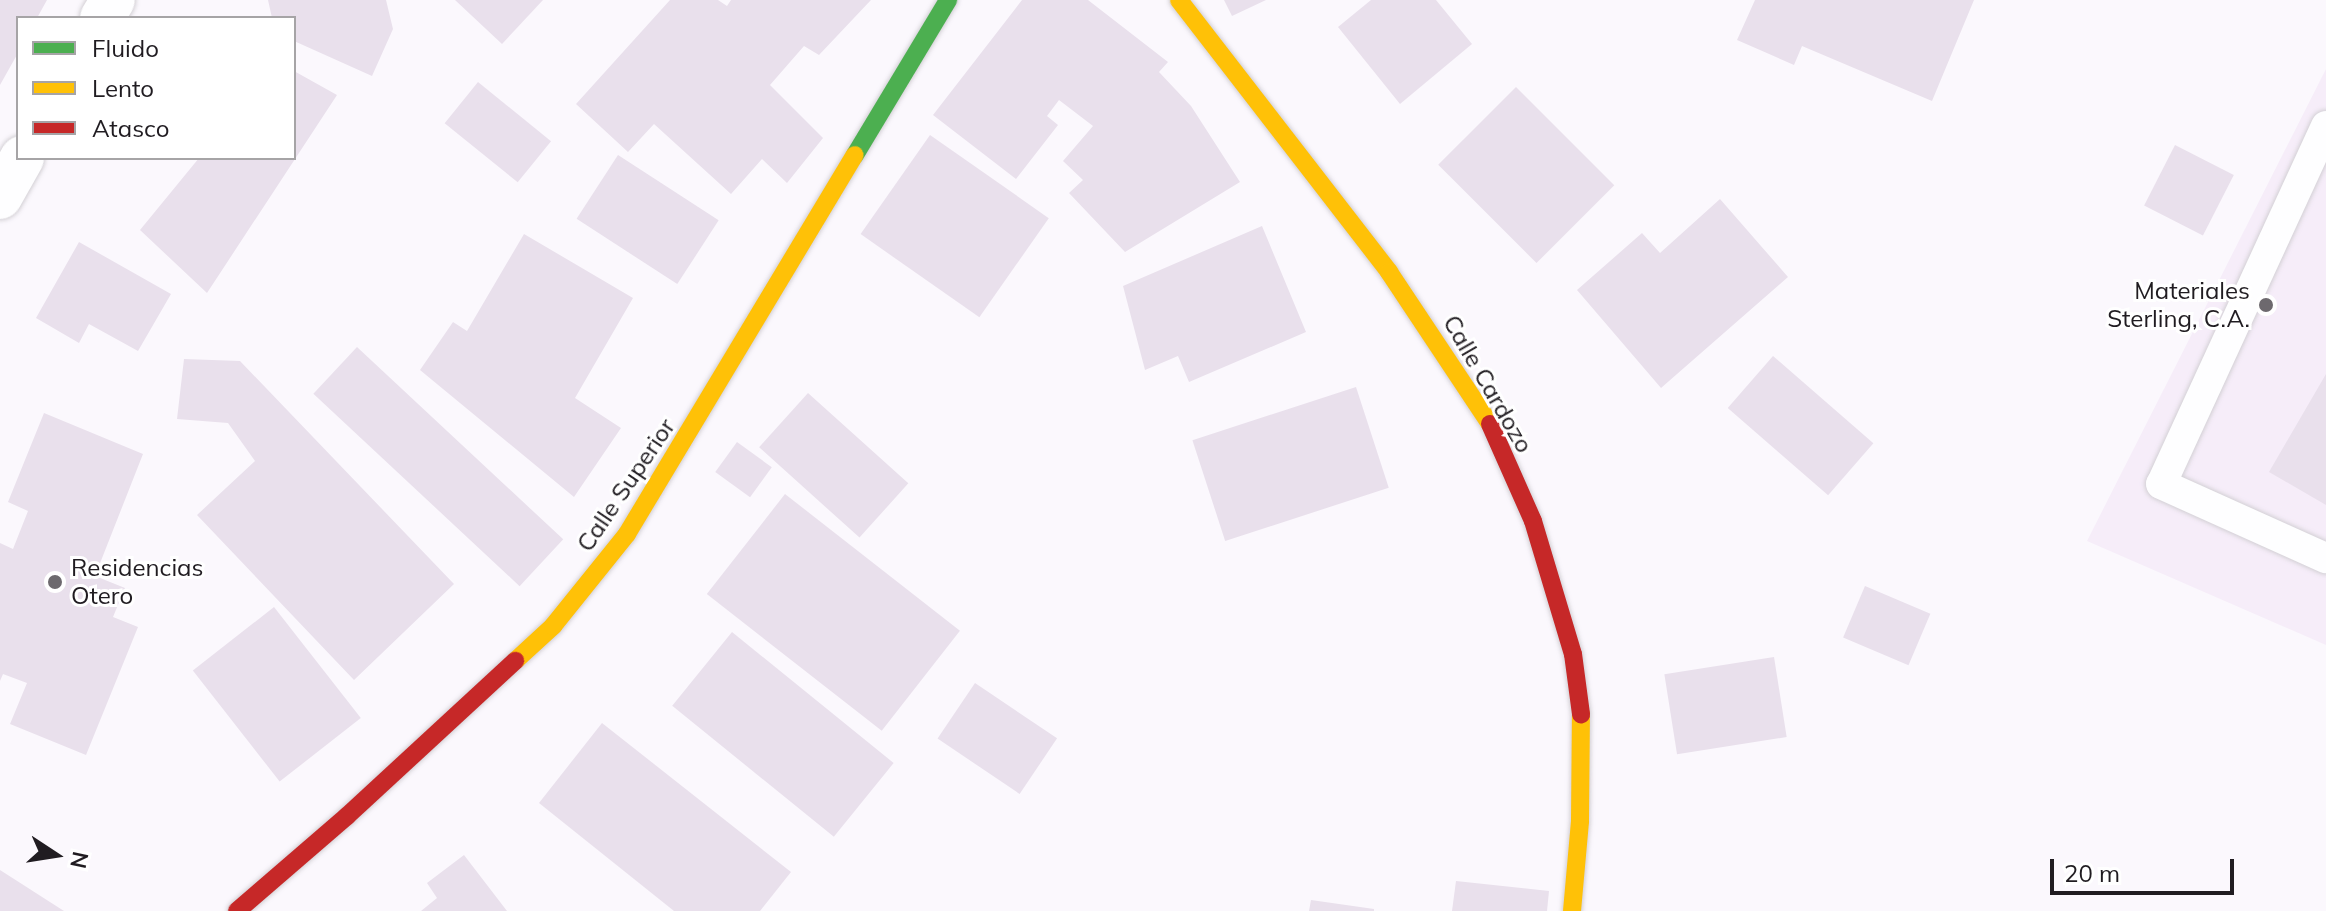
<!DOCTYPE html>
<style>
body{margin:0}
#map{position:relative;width:2326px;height:911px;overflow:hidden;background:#fbf8fd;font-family:Mulish,sans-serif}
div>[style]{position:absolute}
.built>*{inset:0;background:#f6edf9}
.building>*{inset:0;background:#e9e0ec;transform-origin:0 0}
.roads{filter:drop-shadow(0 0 2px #d3d0d5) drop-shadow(0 0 2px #d3d0d5)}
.lane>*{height:30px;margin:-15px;padding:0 15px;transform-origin:15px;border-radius:15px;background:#fefeff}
.street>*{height:44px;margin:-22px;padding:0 22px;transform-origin:22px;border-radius:22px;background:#fefeff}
.fast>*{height:18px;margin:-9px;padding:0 9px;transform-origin:9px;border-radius:9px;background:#4caf50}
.slow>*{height:18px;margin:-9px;padding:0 9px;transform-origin:9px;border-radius:9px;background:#ffc107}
.jam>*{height:18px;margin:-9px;padding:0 9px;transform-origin:9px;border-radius:9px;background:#c62828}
.dots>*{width:22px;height:22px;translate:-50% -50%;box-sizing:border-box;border:4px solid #fff;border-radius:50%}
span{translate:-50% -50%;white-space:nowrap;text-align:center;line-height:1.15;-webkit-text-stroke:6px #fff;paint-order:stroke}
.poi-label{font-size:24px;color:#201c21}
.right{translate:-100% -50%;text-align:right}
.left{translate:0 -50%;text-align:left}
.street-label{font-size:24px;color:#201c21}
.legend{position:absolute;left:16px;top:16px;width:280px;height:144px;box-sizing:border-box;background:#fff;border:2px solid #a6a4a6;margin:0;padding:10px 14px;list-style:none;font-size:24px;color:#201c21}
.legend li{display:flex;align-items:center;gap:16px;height:40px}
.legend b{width:40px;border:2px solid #a6a4a6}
.north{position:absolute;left:16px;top:815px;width:80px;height:80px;-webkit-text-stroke:6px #fff;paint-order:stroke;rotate:102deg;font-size:22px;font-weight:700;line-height:32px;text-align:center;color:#201c21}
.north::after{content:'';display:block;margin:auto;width:28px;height:36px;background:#201c21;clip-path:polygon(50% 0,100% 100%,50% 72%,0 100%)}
.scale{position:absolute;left:2050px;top:859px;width:184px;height:36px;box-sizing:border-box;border:4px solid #201c21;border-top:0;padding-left:10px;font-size:24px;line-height:28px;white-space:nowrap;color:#201c21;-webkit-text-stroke:6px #fff;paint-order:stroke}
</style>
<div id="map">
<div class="built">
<i style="clip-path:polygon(2326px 69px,2326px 645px,2087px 541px)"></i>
</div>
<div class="building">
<i style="clip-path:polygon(0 0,47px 0,37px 18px,18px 18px,18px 53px,0 85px)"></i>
<i style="clip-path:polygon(268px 0,386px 0,393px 29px,372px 76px,294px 41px,294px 18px,272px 18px)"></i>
<i style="clip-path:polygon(455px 0,543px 0,502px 44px)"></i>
<i style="clip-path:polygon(670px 0,718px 0,727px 6px,731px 0,871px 0,819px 55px,804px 46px,770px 85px,823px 138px,787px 183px,762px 159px,731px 194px,654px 124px,628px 152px,576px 104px)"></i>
<i style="clip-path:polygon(1022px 0,1088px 0,1168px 62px,1159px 72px,1191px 106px,1240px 182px,1125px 252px,1069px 193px,1083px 180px,1063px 161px,1093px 126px,1059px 100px,1047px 116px,1058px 125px,1016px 179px,933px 115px)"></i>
<i style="clip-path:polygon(1224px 0,1266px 0,1232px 16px)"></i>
<i style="clip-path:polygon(1371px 0,1436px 0,1472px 44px,1400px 104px,1338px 27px)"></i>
<i style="clip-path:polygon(1755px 0,1974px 0,1932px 101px,1802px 46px,1794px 65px,1737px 40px)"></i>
<i style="clip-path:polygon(294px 71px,337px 95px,207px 293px,140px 230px,199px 158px,294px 158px)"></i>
<i style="left:478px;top:82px;width:94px;height:53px;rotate:39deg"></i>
<i style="left:1516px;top:87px;width:139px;height:110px;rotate:45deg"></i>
<i style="left:930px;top:135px;width:145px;height:121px;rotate:35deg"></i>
<i style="left:2175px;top:145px;width:66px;height:68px;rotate:27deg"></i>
<i style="left:618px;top:155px;width:120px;height:76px;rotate:33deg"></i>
<i style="clip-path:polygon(1720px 199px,1788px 277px,1661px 388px,1577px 290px,1642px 233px,1660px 253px)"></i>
<i style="clip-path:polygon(1262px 226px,1306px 332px,1189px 382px,1178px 356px,1145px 370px,1123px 286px)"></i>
<i style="clip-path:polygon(524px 234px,633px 298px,575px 398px,621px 428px,574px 497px,420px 370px,453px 322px,467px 331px)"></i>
<i style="clip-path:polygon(79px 242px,171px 294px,138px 351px,89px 324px,79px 343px,36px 318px)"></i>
<i style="left:357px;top:347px;width:282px;height:64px;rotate:43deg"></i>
<i style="left:1773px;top:356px;width:133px;height:69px;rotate:41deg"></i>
<i style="clip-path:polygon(184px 359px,240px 361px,454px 584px,354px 680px,197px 515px,255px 461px,228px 423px,177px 419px)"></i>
<i style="clip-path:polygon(2326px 374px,2326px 505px,2269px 472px)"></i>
<i style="left:1356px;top:387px;width:106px;height:172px;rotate:72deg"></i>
<i style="left:808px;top:393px;width:135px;height:73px;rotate:42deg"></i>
<i style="clip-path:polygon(44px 413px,143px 454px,95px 576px,125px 588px,113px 617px,138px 627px,86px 755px,10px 724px,27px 683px,3px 674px,0 681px,0 543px,13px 549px,28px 511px,8px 502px)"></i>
<i style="left:737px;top:442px;width:43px;height:37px;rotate:36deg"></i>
<i style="left:785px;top:494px;width:222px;height:127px;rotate:38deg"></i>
<i style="left:1865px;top:586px;width:71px;height:56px;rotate:23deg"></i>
<i style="left:274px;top:607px;width:141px;height:103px;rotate:52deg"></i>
<i style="left:732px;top:632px;width:208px;height:95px;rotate:39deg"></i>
<i style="left:1774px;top:657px;width:81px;height:111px;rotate:81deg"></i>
<i style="left:975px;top:683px;width:99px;height:67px;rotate:34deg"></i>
<i style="clip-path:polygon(602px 723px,791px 872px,760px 911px,674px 911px,539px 803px)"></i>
<i style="clip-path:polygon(464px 855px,507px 911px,421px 911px,437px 898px,427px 883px)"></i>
<i style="clip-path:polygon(0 870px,64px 911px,0 911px)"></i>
<i style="clip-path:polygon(1456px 881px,1549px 891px,1547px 911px,1452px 911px)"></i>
<i style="clip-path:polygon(1311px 900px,1374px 909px,1374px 911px,1309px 911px)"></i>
</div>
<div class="roads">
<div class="lane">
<i style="left:2326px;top:126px;width:394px;rotate:114.7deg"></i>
<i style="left:2161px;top:484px;width:181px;rotate:24.2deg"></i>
</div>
<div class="street">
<i style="left:102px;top:18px;width:21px;rotate:-59deg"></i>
<i style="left:0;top:197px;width:45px;rotate:-60.6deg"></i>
</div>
<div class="fast">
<i style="left:855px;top:155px;width:181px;rotate:-59deg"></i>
</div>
<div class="slow">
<i style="left:1179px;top:0;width:344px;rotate:52.3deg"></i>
<i style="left:1389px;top:272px;width:182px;rotate:56.4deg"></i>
<i style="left:515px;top:661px;width:52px;rotate:-42.6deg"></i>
<i style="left:553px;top:626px;width:118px;rotate:-51.2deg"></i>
<i style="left:627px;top:534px;width:442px;rotate:-59deg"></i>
<i style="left:1572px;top:911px;width:90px;rotate:-84.9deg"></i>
<i style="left:1580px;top:821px;width:107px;rotate:-89.5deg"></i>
</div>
<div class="jam">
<i style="left:1490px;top:424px;width:106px;rotate:66.1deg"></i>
<i style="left:1533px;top:521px;width:139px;rotate:73.3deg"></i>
<i style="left:1573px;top:654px;width:61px;rotate:82.4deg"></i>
<i style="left:237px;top:911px;width:145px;rotate:-40.8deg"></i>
<i style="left:347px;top:816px;width:229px;rotate:-42.7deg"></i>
</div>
</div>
<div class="dots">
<i style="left:2266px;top:305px;background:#6d696e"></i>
<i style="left:55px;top:582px;background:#6d696e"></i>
</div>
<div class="poi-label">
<span class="right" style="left:2250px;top:305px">Materiales<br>Sterling, C.A.</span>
<span class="left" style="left:71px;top:582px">Residencias<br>Otero</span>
</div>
<div class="street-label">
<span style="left:1488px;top:384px;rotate:60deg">Calle Cardozo</span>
<span style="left:626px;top:485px;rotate:-56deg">Calle Superior</span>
</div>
<ul class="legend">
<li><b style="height:10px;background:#4caf50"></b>Fluido</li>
<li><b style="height:10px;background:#ffc107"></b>Lento</li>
<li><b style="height:10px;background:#c62828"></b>Atasco</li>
</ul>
<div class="north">N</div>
<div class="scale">20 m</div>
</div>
